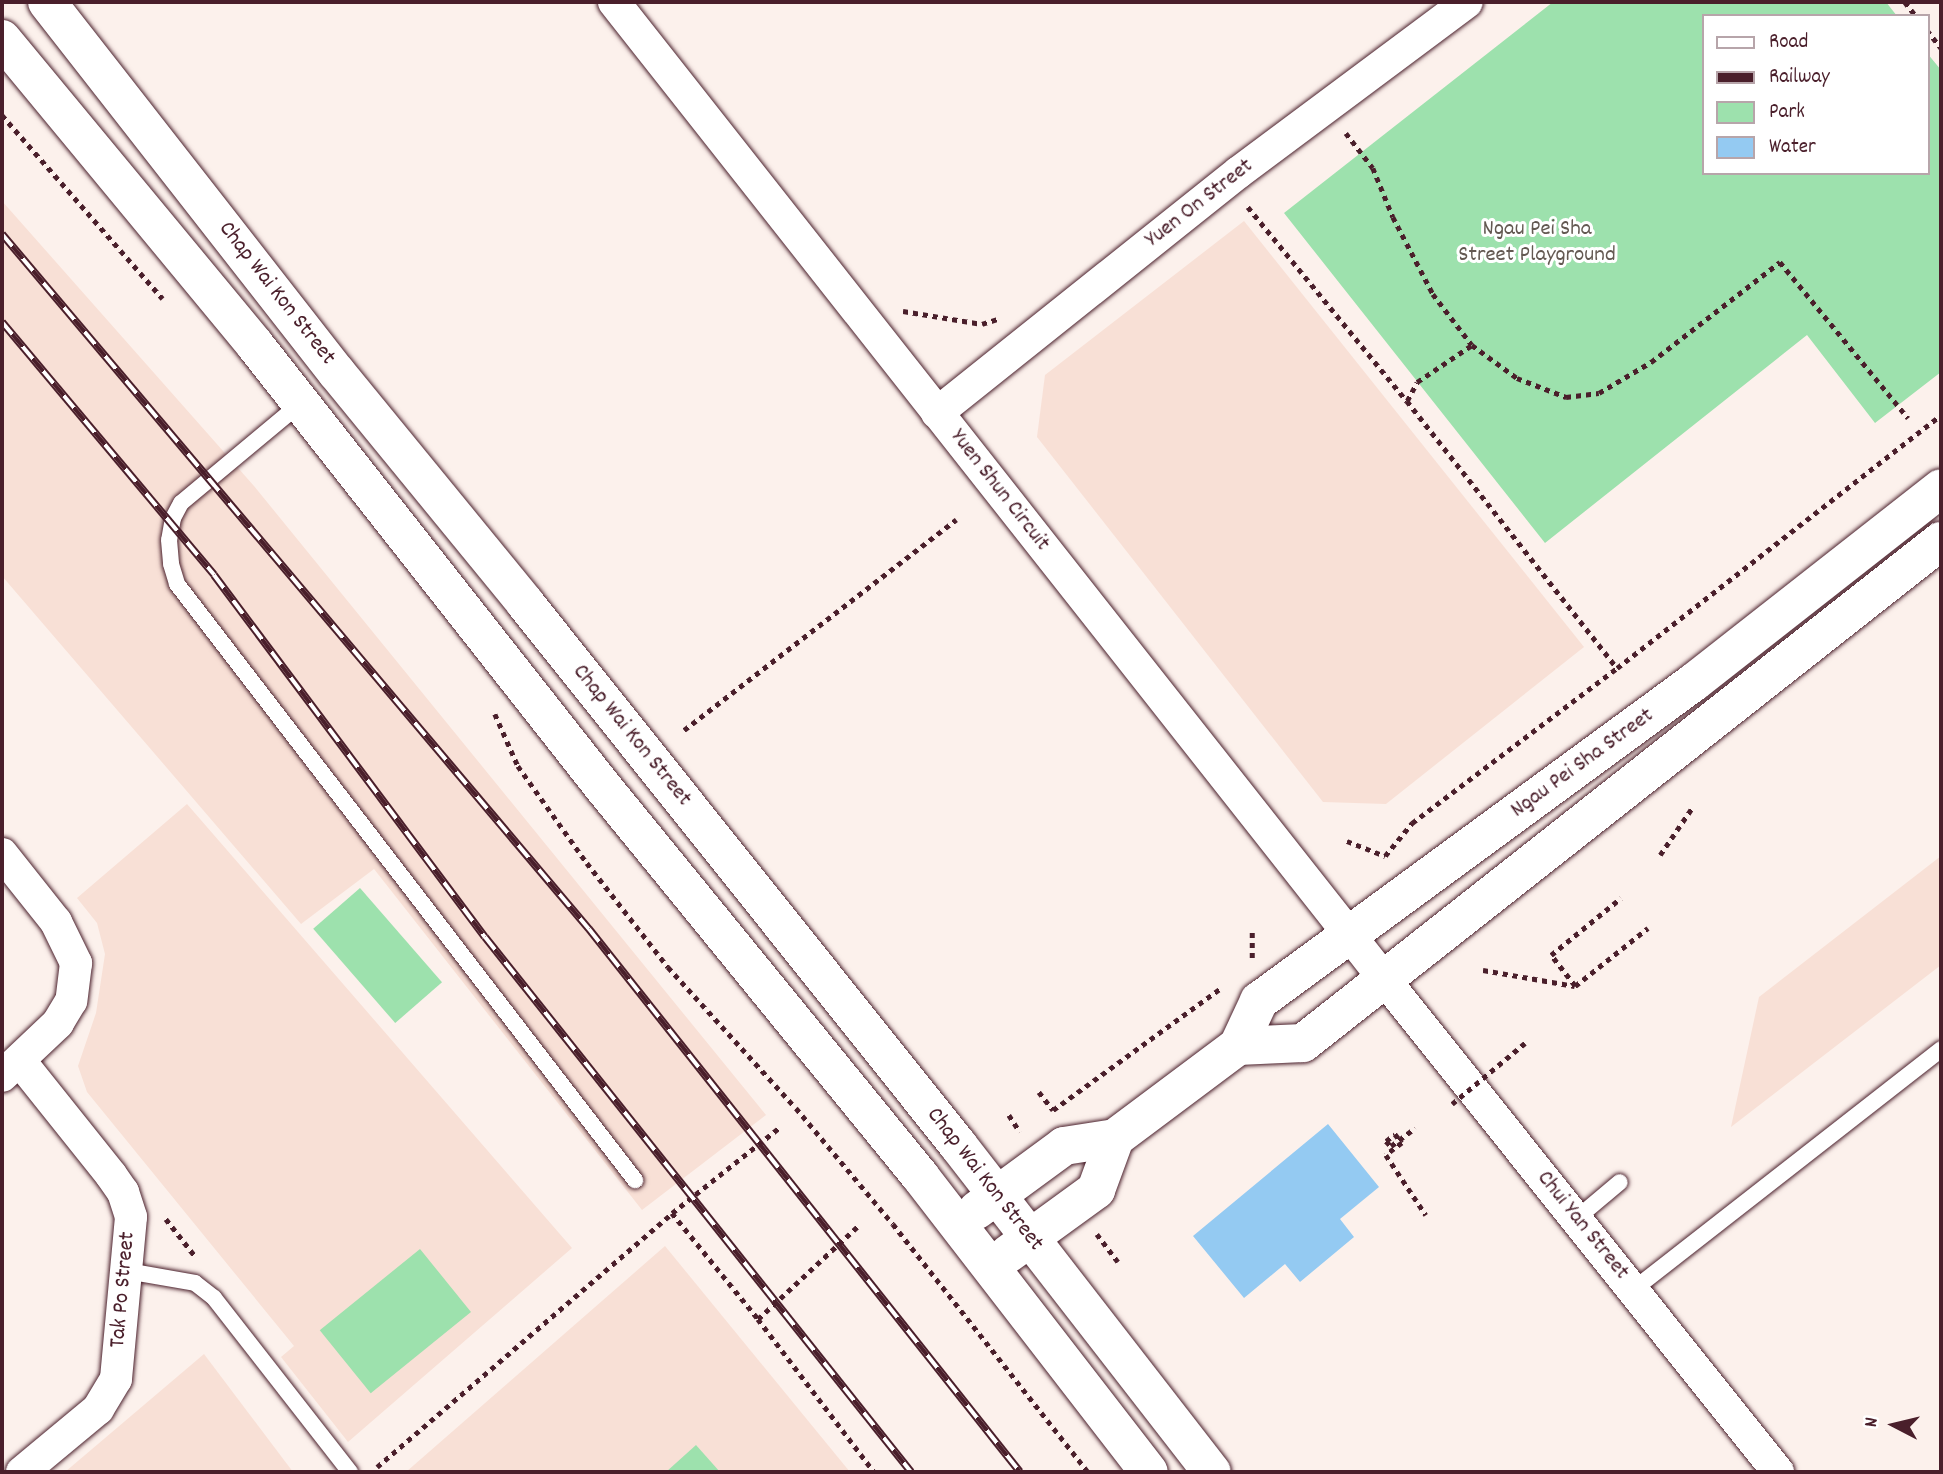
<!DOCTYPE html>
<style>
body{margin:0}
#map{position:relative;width:1943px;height:1474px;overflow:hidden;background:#fcf1ec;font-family:Dekko,sans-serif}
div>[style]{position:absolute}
.built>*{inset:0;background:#f8e0d6}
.green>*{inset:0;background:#9de1ad;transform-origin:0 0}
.water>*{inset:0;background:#94caf2}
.path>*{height:4.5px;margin-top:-2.25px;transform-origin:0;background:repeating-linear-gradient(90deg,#4a1f2b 0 5px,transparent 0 10px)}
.roads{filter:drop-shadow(0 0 2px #4a1f2b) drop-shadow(0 0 2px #4a1f2b)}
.service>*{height:16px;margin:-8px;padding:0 8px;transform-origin:8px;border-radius:8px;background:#fff}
.minor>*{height:32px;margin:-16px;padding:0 16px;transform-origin:16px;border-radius:16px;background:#fff}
.tertiary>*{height:38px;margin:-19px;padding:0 19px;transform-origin:19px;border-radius:19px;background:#fff}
.rail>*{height:8px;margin-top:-4px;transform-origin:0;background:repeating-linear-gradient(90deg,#fff 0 16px,#4a1f2b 0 32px);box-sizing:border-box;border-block:2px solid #4a1f2b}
.path-bridge>*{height:4.5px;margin-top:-2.25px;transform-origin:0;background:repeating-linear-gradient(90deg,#4a1f2b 0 5px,transparent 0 10px)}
span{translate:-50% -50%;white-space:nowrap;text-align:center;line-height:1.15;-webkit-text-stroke:6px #fff;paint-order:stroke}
.street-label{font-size:23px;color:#4a1f2b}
.park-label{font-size:23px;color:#635952}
.frame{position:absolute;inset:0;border:4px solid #4a1f2b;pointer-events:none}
.legend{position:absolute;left:1702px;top:14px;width:228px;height:161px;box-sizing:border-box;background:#fff;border:2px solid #b7a5aa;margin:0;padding:9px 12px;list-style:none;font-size:21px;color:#4a1f2b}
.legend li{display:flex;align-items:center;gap:14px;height:35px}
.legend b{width:35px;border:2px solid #b7a5aa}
.north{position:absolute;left:1859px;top:1390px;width:70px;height:70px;-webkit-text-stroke:5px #fff;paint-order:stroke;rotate:277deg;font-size:19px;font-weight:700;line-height:28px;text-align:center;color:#4a1f2b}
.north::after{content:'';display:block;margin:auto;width:24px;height:32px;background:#4a1f2b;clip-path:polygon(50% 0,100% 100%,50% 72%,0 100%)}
</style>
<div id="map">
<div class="built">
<i style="clip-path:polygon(2px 201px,254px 486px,766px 1115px,642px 1210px,374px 869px,301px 924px,2px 576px)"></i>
<i style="clip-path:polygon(1244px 221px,1584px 647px,1386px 804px,1323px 802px,1037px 437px,1045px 375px)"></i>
<i style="clip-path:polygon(187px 804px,572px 1248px,348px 1442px,281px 1357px,294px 1346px,87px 1092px,78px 1066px,96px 1013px,105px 954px,97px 923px,77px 898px)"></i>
<i style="clip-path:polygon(1941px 856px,1941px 965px,1731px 1127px,1759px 997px)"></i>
<i style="clip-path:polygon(665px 1246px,850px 1472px,406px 1472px)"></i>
<i style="clip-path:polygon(204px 1354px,293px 1472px,65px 1472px)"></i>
</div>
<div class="green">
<i style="clip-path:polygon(1553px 2px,1886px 2px,1897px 16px,1703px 16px,1703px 173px,1927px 173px,1927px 53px,1941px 70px,1941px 372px,1875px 423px,1807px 335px,1545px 543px,1284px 213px)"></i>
<i style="left:360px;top:888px;width:125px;height:62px;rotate:49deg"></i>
<i style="left:420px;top:1249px;width:81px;height:129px;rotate:51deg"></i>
<i style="clip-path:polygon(696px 1445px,720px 1472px,666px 1472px)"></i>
</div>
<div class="water">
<i style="clip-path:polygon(1328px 1124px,1379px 1187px,1340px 1219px,1354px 1237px,1300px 1282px,1285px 1264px,1244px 1298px,1193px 1236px)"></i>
</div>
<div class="path">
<i style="left:1905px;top:2px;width:18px;rotate:52deg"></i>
<i style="left:1927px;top:30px;width:23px;rotate:52deg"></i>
<i style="left:2px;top:115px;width:244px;rotate:48.8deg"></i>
<i style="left:1346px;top:133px;width:44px;rotate:52.4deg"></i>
<i style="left:1373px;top:168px;width:53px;rotate:67.8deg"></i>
<i style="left:1393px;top:217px;width:87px;rotate:62.5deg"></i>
<i style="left:1433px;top:294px;width:64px;rotate:52.6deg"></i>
<i style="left:1472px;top:345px;width:56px;rotate:36.3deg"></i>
<i style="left:1517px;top:378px;width:53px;rotate:21.2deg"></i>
<i style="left:1566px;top:397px;width:33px;rotate:-7deg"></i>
<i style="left:1599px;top:393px;width:61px;rotate:-30.8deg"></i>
<i style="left:1651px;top:362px;width:163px;rotate:-37.8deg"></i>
<i style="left:1780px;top:262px;width:202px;rotate:50.6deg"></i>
<i style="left:1248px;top:207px;width:251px;rotate:50.7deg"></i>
<i style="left:1407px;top:401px;width:340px;rotate:51.8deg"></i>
<i style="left:903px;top:311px;width:80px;rotate:9.3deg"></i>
<i style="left:982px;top:324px;width:16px;rotate:-18deg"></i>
<i style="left:1407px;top:401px;width:21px;rotate:-62deg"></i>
<i style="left:1417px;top:382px;width:66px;rotate:-33.9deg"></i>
<i style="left:495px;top:714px;width:57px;rotate:66.1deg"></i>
<i style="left:518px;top:766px;width:119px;rotate:54.6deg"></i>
<i style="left:587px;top:863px;width:132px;rotate:52.1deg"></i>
<i style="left:668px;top:967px;width:190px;rotate:47.8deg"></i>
<i style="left:796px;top:1108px;width:151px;rotate:50.1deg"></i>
<i style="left:893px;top:1224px;width:315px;rotate:51.8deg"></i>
<i style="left:684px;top:730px;width:344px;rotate:-37.7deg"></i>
<i style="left:1347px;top:841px;width:41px;rotate:21.5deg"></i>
<i style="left:1385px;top:856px;width:43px;rotate:-50.7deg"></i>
<i style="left:1412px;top:823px;width:257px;rotate:-37.1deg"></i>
<i style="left:1617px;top:668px;width:411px;rotate:-38deg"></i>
<i style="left:1660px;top:855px;width:57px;rotate:-55.8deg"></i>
<i style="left:1252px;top:958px;width:28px;rotate:-90deg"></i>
<i style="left:1483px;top:970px;width:93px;rotate:9.9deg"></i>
<i style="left:1575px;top:986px;width:39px;rotate:-128deg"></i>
<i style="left:1551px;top:955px;width:90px;rotate:-39.2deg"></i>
<i style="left:1575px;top:986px;width:93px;rotate:-38.5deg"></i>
<i style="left:1039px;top:1092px;width:23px;rotate:52deg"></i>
<i style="left:1053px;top:1110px;width:208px;rotate:-36deg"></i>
<i style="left:1009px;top:1115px;width:20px;rotate:57deg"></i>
<i style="left:1386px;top:1141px;width:7px;rotate:45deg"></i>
<i style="left:1391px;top:1146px;width:30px;rotate:-37deg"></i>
<i style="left:1402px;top:1143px;width:20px;rotate:143deg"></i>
<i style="left:1386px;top:1155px;width:72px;rotate:56.3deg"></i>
<i style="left:672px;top:1213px;width:138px;rotate:-38.5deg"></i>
<i style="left:166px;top:1219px;width:47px;rotate:51.9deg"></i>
<i style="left:1097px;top:1234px;width:35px;rotate:53deg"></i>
<i style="left:758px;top:1319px;width:137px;rotate:-42.9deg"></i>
<i style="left:377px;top:1467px;width:389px;rotate:-40.7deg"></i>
<i style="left:672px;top:1213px;width:136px;rotate:50.9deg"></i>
<i style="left:758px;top:1319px;width:192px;rotate:52.8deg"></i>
</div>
<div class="roads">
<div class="service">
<i style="left:301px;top:403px;width:156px;rotate:140.2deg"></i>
<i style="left:181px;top:503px;width:17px;rotate:118deg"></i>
<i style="left:173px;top:518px;width:22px;rotate:100deg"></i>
<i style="left:169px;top:540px;width:24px;rotate:85deg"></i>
<i style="left:171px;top:564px;width:21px;rotate:73deg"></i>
<i style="left:177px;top:584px;width:752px;rotate:52.46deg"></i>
<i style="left:1576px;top:1219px;width:57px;rotate:-40.1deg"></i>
<i style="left:127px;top:1271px;width:69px;rotate:10deg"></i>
<i style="left:195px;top:1283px;width:24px;rotate:38deg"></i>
<i style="left:214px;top:1298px;width:221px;rotate:52deg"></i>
<i style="left:1633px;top:1290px;width:391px;rotate:-38deg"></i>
</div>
<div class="minor">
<i style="left:614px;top:2px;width:1245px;rotate:51.75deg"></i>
<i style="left:1385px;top:980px;width:630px;rotate:51.38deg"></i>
<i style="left:937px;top:413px;width:386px;rotate:-38.6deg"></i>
<i style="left:1239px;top:172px;width:284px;rotate:-36.7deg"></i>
<i style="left:2px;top:854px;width:87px;rotate:51.5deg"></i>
<i style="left:56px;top:922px;width:46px;rotate:64deg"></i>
<i style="left:76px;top:963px;width:38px;rotate:97deg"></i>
<i style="left:71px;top:1001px;width:26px;rotate:121deg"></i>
<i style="left:58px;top:1023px;width:77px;rotate:136.6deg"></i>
<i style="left:20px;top:1061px;width:146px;rotate:51.4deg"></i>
<i style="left:111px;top:1175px;width:21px;rotate:55deg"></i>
<i style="left:123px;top:1192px;width:26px;rotate:72deg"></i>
<i style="left:131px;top:1217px;width:163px;rotate:95.3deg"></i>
<i style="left:116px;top:1379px;width:35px;rotate:121deg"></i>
<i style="left:98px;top:1409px;width:99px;rotate:140.3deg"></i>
</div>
<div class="tertiary">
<i style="left:47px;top:2px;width:471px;rotate:52deg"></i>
<i style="left:337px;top:373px;width:297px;rotate:50.7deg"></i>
<i style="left:525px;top:603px;width:694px;rotate:51.38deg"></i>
<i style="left:958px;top:1145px;width:414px;rotate:52.2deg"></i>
<i style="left:2px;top:39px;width:397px;rotate:50.4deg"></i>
<i style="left:255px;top:345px;width:563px;rotate:51.79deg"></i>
<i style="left:603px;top:787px;width:502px;rotate:50.82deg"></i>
<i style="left:920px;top:1176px;width:374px;rotate:52.3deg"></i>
<i style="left:1238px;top:1046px;width:65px;rotate:-2.6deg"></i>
<i style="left:1303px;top:1043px;width:812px;rotate:-38.2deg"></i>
<i style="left:977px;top:1210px;width:108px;rotate:-36.3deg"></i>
<i style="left:1064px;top:1146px;width:52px;rotate:-8.9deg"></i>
<i style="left:1115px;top:1138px;width:154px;rotate:-36.8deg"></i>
<i style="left:1238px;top:1046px;width:50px;rotate:-65deg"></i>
<i style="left:1259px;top:1001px;width:539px;rotate:-36.25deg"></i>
<i style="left:1694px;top:682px;width:314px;rotate:-38.1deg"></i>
<i style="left:1008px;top:1254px;width:109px;rotate:-36deg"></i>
<i style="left:1096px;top:1190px;width:55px;rotate:-69.9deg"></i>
</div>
</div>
<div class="rail">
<i style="left:2px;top:234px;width:910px;rotate:49.82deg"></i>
<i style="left:589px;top:929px;width:693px;rotate:51.56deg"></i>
<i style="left:2px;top:322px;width:330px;rotate:50deg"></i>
<i style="left:214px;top:575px;width:452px;rotate:53.2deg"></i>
<i style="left:485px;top:937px;width:684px;rotate:51.47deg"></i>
</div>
<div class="path-bridge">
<i style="left:1452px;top:1104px;width:95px;rotate:-39.9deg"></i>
<i style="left:1386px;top:1141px;width:11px;rotate:-38deg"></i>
<i style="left:1395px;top:1134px;width:11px;rotate:52deg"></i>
</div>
<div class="street-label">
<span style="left:1200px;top:204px;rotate:-38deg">Yuen On Street</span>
<span style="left:276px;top:294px;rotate:52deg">Chap Wai Kon Street</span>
<span style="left:999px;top:491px;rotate:52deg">Yuen Shun Circuit</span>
<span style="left:631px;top:736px;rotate:51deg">Chap Wai Kon Street</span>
<span style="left:1583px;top:764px;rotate:-36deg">Ngau Pei Sha Street</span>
<span style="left:984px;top:1180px;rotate:52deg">Chap Wai Kon Street</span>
<span style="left:1582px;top:1226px;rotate:51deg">Chui Yan Street</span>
<span style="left:124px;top:1290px;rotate:-85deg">Tak Po Street</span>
</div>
<div class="park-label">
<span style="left:1537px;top:243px">Ngau Pei Sha<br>Street Playground</span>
</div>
<div class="frame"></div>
<ul class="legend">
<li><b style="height:9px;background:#fff"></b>Road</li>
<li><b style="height:9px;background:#4a1f2b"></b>Railway</li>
<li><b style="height:19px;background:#9de1ad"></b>Park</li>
<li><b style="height:19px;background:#94caf2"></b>Water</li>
</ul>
<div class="north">N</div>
</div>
